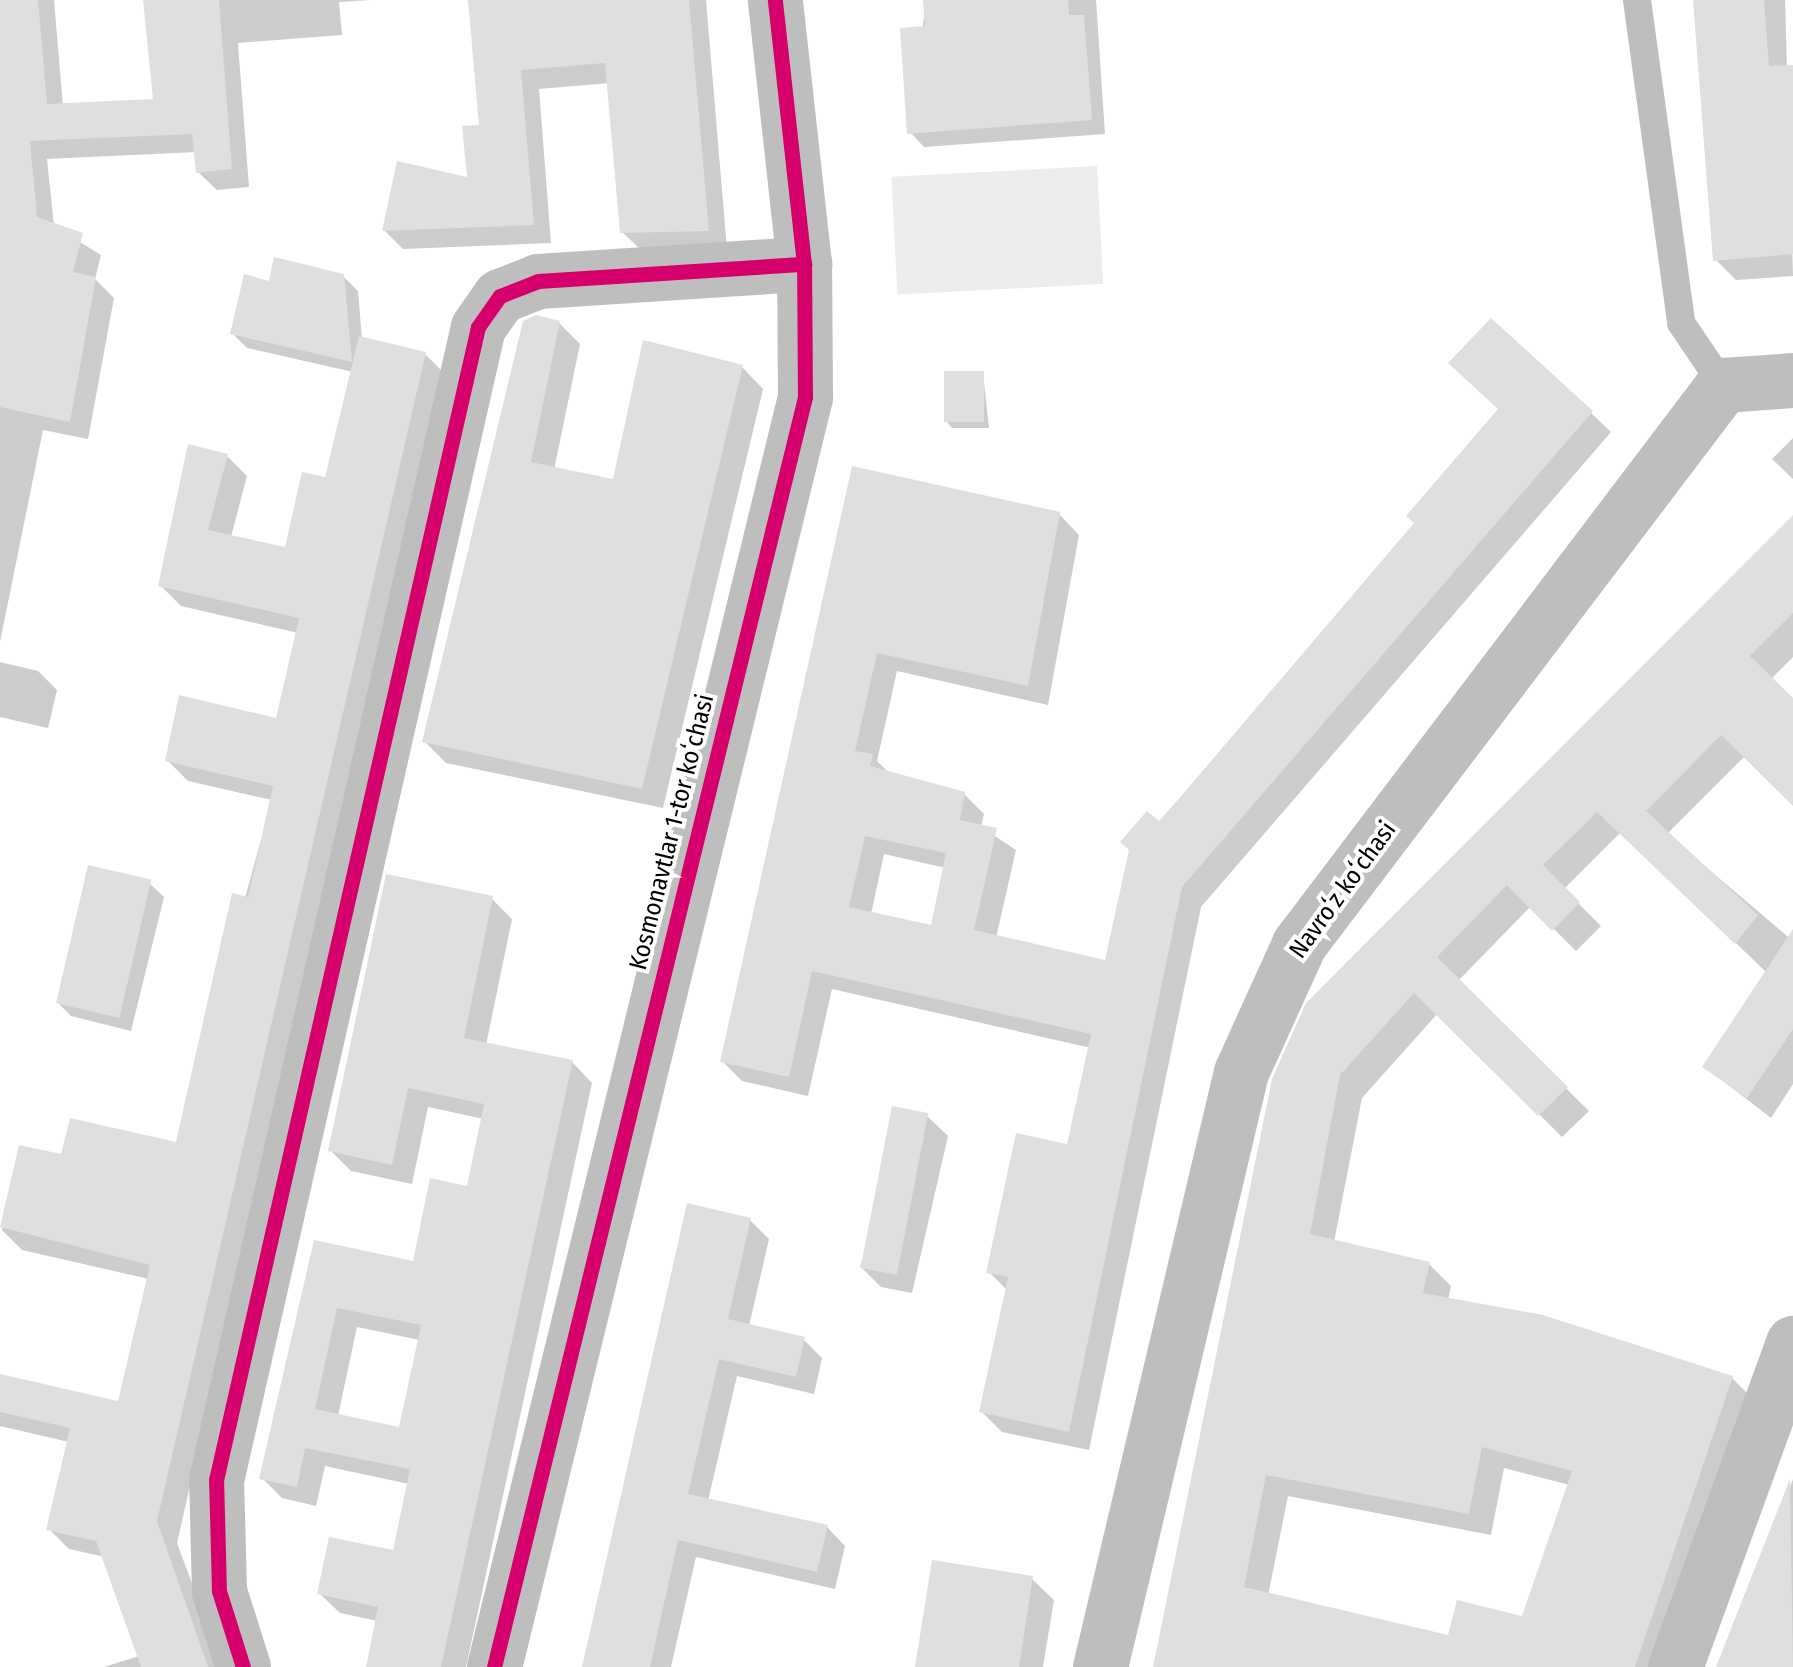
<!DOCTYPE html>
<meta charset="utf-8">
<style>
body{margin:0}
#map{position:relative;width:1793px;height:1667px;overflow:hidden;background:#fff;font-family:"Fira Sans Condensed",sans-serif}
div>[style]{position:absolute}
.green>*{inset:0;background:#ececec;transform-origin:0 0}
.shadow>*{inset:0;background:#0003}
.building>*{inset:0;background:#dfdfdf;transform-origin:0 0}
.service>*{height:28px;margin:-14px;padding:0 14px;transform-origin:14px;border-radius:14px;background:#bebebe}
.minor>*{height:55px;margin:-27.5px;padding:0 27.5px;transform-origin:27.5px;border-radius:27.5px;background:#bebebe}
.cycleway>*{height:15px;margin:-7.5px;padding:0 7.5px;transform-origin:7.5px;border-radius:7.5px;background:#d6006c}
span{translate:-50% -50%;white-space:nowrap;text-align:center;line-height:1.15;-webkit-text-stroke:8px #fff;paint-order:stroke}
.street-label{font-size:25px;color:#000}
</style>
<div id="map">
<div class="green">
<i style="left:1097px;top:166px;width:118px;height:206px;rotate:87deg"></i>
</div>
<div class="shadow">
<i style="clip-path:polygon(0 0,54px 0,63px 106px,156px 102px,146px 0,371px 0,339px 2px,342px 35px,238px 43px,249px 187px,217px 190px,198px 172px,196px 152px,47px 159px,54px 226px,101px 255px,95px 279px,114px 298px,88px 439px,43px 430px,0 642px)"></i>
<i style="clip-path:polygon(471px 0,706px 0,727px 249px,641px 250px,622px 232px,610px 83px,539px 89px,551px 243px,403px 249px,384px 230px,470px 180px,482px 128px)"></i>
<i style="clip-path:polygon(926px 0,1096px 0,1105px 134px,924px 147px,910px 132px)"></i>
<i style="clip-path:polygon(1694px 0,1785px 0,1793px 276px,1736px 280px,1715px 259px)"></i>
<i style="clip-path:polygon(343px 276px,358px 291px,362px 340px,425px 354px,445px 374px,177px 1543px,223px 1667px,104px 1667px,139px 1656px,105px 1557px,69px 1549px,49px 1529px,69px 1442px,0 1426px,0 1376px,120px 1404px,149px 1279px,22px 1250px,2px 1230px,21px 1148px,63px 1157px,177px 1145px,272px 800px,188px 781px,168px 761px,278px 720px,298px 633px,181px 606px,161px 586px,227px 456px,247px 476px,231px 537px,287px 550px,326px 480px,353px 372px,247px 348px,232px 333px,271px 284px)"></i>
<i style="clip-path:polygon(559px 323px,580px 344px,554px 470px,615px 482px,742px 367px,763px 389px,663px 808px,446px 763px,425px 742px)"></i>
<i style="clip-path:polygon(983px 373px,989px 428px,952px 428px,946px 421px)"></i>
<i style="clip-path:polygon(evenodd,1591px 413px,1611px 432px,1201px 907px,1089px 1450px,1002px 1432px,982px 1412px,1008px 1291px,989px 1272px,1069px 1147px,1091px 1048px,832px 989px,808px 1096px,742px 1081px,722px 1061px,854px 469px,1059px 514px,1079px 535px,1048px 705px,897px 671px,877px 761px,890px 774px,964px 794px,984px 814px,981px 827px,1016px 850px,996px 938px,1107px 963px,1159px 825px,1591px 413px,884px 854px,946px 868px,933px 928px,871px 914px,884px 854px)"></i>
<i style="clip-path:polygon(1793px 438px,1793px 479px,1772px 459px)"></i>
<i style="clip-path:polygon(evenodd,1793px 519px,1793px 657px,1770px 680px,1793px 702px,1793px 803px,1745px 756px,1667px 834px,1793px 941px,1793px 1084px,1771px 1118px,1705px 1067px,1767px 973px,1621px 832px,1564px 889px,1601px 926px,1576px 951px,1531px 906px,1458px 981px,1589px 1111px,1562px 1137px,1438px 1013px,1362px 1098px,1334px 1242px,1429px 1264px,1451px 1286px,1448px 1300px,1732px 1378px,1754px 1400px,1664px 1667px,1156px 1667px,1275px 1079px,1793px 519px,1504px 1468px,1570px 1485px,1524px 1619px,1450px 1638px,1268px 1596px,1288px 1496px,1491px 1535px,1504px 1468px)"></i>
<i style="clip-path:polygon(0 662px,38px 671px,57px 690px,48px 728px,0 717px)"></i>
<i style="clip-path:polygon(149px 883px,164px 897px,131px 1031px,71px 1016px,57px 1002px)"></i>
<i style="clip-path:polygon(evenodd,492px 899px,512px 919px,486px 1045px,572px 1062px,592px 1083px,466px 1667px,368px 1667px,378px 1621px,340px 1613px,319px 1593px,395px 1553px,409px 1484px,325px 1466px,316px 1506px,282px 1498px,262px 1478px,316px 1243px,415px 1264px,469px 1189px,484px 1119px,428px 1107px,412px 1184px,351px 1171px,330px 1150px,492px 899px,357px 1327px,420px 1340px,401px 1430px,338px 1416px,357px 1327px)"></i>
<i style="clip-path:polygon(927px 1116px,948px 1136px,912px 1293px,881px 1287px,860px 1266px)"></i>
<i style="clip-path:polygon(750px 1220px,769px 1239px,749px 1326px,803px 1339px,822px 1358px,814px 1394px,737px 1376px,708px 1501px,827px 1527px,845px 1546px,835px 1589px,696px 1557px,671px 1667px,589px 1667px)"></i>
<i style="clip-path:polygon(1793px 1479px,1793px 1667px,1719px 1667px)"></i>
<i style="clip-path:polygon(1032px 1579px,1054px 1600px,1043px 1667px,917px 1667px)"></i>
</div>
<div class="building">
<i style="clip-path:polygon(0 0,38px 0,47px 104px,153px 99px,143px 0,219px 0,232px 169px,196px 173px,192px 134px,30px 141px,37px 217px,83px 233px,73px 272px,96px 277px,70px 422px,0 407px)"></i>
<i style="clip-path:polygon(468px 0,689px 0,709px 231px,620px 233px,605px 63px,521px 70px,534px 225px,382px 231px,397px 161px,467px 177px,462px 126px,479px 125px)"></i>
<i style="clip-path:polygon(923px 0,1068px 0,1069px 15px,1084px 15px,1092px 120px,907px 134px,900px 28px,925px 26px)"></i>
<i style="clip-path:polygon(1693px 0,1764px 0,1769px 66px,1793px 65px,1793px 254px,1713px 261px)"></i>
<i style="clip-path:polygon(274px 257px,344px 274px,352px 362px,230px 334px,244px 274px,269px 281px)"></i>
<i style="clip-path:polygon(536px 315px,560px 321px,531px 462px,613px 479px,643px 340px,743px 365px,642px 789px,422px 742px,523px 321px)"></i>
<i style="clip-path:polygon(evenodd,1491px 318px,1593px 411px,1182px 887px,1069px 1432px,979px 1412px,1008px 1277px,986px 1273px,1016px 1133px,1067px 1144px,1091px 1034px,812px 971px,789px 1077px,720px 1062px,852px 466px,1060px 512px,1028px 686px,877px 653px,855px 751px,873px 754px,870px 766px,965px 792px,960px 820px,997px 828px,974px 930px,1105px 960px,1129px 850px,1120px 842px,1147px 811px,1159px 821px,1183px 794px,1414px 523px,1406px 516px,1498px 409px,1448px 363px,1491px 318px,865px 836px,946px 853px,931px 925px,849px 907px,865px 836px)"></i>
<i style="clip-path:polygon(359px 336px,426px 352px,157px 1521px,208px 1667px,141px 1667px,96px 1541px,46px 1530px,70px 1428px,0 1412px,0 1374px,118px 1401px,150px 1265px,0 1227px,19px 1145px,61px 1154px,70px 1118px,176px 1142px,232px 893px,248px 897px,273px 786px,165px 761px,179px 695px,276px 718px,299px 618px,158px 586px,188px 444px,228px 454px,208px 530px,285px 547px,302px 472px,325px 477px)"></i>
<i style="left:944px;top:371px;width:40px;height:51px"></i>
<i style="clip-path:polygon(evenodd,1793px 515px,1793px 613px,1750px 656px,1793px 698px,1793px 806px,1721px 735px,1646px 811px,1758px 915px,1735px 944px,1597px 812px,1543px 865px,1580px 902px,1552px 931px,1507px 885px,1437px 957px,1568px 1087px,1538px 1116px,1414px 993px,1340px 1075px,1310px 1234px,1430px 1262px,1423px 1293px,1543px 1315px,1733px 1376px,1635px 1667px,1153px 1667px,1272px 1079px,1306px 1003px,1793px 515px,1482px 1447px,1572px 1471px,1522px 1616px,1457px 1600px,1448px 1635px,1244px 1587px,1266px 1475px,1469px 1514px,1482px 1447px)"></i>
<i style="left:88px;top:865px;width:65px;height:142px;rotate:13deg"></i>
<i style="clip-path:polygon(evenodd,386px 874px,493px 896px,464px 1038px,573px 1060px,441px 1667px,366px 1667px,378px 1607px,317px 1594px,329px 1537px,393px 1550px,410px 1469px,305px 1448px,297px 1487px,259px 1479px,314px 1240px,413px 1261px,430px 1178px,467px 1186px,484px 1104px,408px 1088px,392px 1165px,328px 1151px,386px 874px,337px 1308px,421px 1325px,399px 1427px,315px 1409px,337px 1308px)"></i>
<i style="clip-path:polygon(1793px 929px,1793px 1029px,1747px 1098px,1702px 1067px)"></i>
<i style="left:892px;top:1106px;width:37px;height:165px;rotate:11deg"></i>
<i style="clip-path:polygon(687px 1203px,751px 1218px,728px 1319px,805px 1337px,796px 1377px,719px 1359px,688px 1494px,828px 1525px,817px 1572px,678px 1540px,650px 1667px,582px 1667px)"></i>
<i style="clip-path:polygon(1790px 1479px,1793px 1667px,1716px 1667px,1738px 1611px)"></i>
<i style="clip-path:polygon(932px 1560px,1033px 1576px,1019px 1667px,915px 1667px)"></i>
</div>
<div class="service">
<i style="left:1637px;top:0;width:326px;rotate:82.2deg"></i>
<i style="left:1681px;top:323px;width:75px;rotate:55.9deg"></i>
</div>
<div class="minor">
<i style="left:243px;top:1667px;width:80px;rotate:-107.5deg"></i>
<i style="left:219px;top:1591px;width:111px;rotate:-91.5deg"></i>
<i style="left:216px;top:1480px;width:1182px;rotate:-77.2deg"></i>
<i style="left:478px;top:327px;width:38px;rotate:-55deg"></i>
<i style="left:500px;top:296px;width:41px;rotate:-21.5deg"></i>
<i style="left:538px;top:281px;width:267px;rotate:-3.7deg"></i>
<i style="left:494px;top:1667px;width:1308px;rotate:-76.24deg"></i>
<i style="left:805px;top:397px;width:133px;rotate:-90.4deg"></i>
<i style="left:804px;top:264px;width:266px;rotate:-96.3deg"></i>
<i style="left:1100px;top:1667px;width:611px;rotate:-76.67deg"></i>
<i style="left:1241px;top:1072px;width:141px;rotate:-65.6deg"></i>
<i style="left:1299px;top:944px;width:702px;rotate:-52.82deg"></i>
<i style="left:1723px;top:385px;width:70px;rotate:-4.1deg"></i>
<i style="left:1675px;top:1667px;width:345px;rotate:-70deg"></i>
</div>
<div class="cycleway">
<i style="left:243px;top:1667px;width:80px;rotate:-107.5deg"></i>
<i style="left:219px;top:1591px;width:111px;rotate:-91.5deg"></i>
<i style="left:216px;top:1480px;width:1182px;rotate:-77.2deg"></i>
<i style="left:478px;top:327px;width:38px;rotate:-55deg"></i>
<i style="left:500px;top:296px;width:41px;rotate:-21.5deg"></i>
<i style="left:538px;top:281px;width:267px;rotate:-3.7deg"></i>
<i style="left:494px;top:1667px;width:1308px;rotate:-76.24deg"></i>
<i style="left:805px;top:397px;width:133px;rotate:-90.4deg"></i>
<i style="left:804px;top:264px;width:266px;rotate:-96.3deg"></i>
</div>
<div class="street-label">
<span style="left:672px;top:832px;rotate:-76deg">Kosmonavtlar 1-tor koʻchasi</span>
<span style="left:1343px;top:890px;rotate:-54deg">Navroʻz koʻchasi</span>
</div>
</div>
